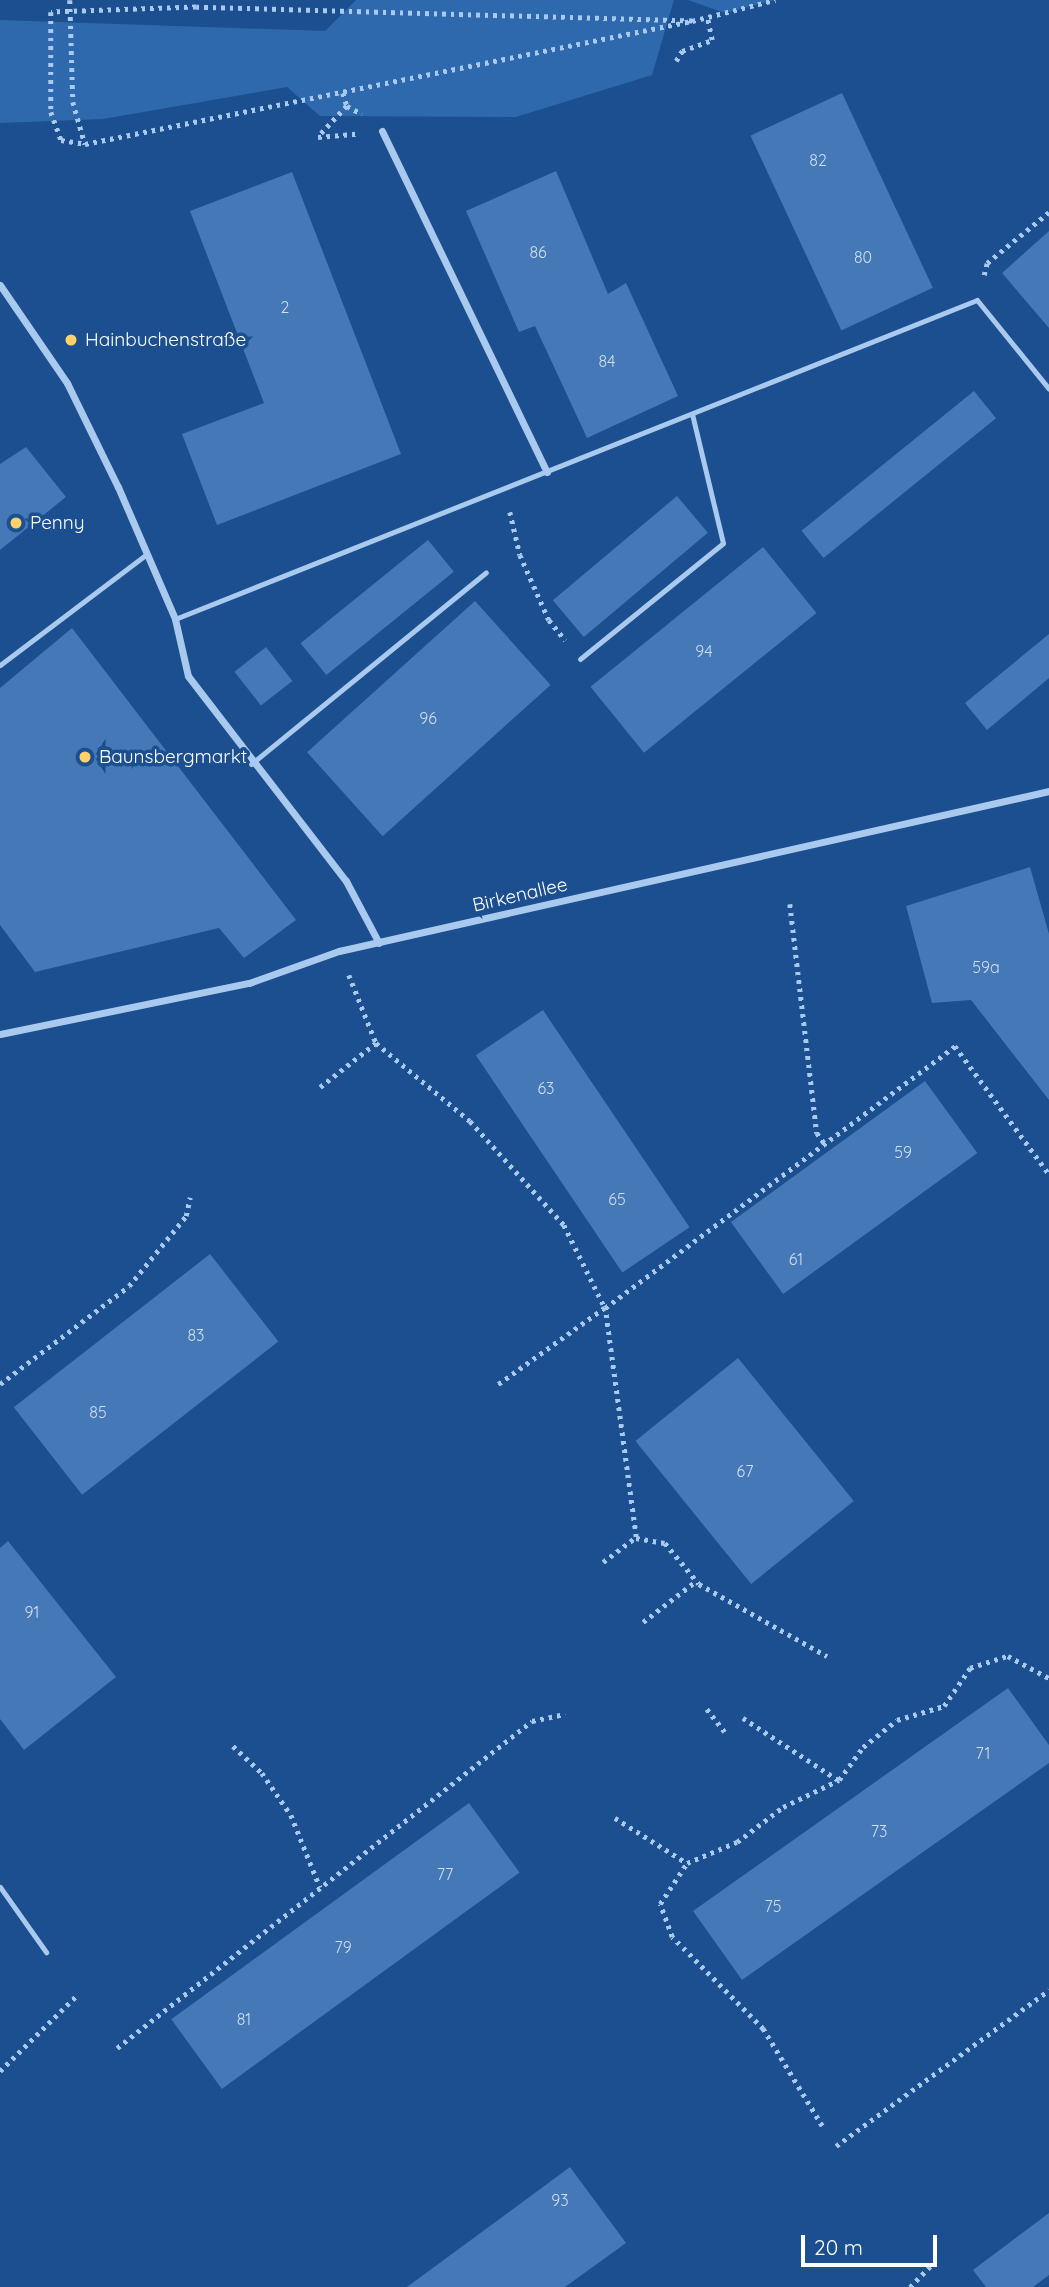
<!DOCTYPE html>
<meta charset="utf-8">
<style>
body{margin:0}
#map{position:relative;width:1049px;height:2287px;overflow:hidden;background:#1b4f8f;font-family:Quicksand,sans-serif}
div>[style]{position:absolute}
.green>*{inset:0;background:#2e69ad}
.building>*{inset:0;background:#4478b7;transform-origin:0 0}
.path>*{height:4.5px;margin-top:-2.25px;transform-origin:0;background:repeating-linear-gradient(90deg,#a9c9ee 0 3.5px,transparent 0 8.5px)}
.lane>*{height:5px;margin:-2.5px;padding:0 2.5px;transform-origin:2.5px;border-radius:2.5px;background:#a9c9ee}
.street>*{height:7px;margin:-3.5px;padding:0 3.5px;transform-origin:3.5px;border-radius:3.5px;background:#a9c9ee}
.dots>*{width:19px;height:19px;translate:-50% -50%;box-sizing:border-box;border:4px solid #1b4f8f;border-radius:50%}
span{translate:-50% -50%;white-space:nowrap;text-align:center;line-height:1.15;-webkit-text-stroke:7px #1b4f8f;paint-order:stroke}
.number-label{font-size:16px;color:#d0dded}
.number-label span{-webkit-text-stroke-width:0}
.poi-label{font-size:19px;color:#fff}
.left{translate:0 -50%;text-align:left}
.street-label{font-size:19px;color:#fff}
.scale{position:absolute;left:801px;top:2235px;width:136px;height:32px;box-sizing:border-box;border:4px solid #fff;border-top:0;padding-left:9px;font-size:21px;line-height:24px;white-space:nowrap;color:#fff;-webkit-text-stroke:5px #1b4f8f;paint-order:stroke}
</style>
<div id="map">
<div class="green">
<i style="clip-path:polygon(356px 0,674px 0,652px 75px,516px 117px,320px 116px,287px 87px,103px 119px,0 123px,0 20px,325px 31px)"></i>
<i style="clip-path:polygon(688px 0,775px 0,725px 13px)"></i>
</div>
<div class="building">
<i style="left:842px;top:93px;width:215px;height:101px;rotate:65deg"></i>
<i style="clip-path:polygon(556px 171px,608px 294px,626px 283px,678px 396px,587px 438px,535px 326px,519px 332px,466px 211px)"></i>
<i style="clip-path:polygon(292px 172px,401px 454px,217px 525px,182px 434px,264px 403px,190px 211px)"></i>
<i style="clip-path:polygon(1049px 231px,1049px 328px,1002px 273px)"></i>
<i style="left:974px;top:391px;width:35px;height:222px;rotate:51deg"></i>
<i style="clip-path:polygon(26px 447px,66px 497px,0 550px,0 464px)"></i>
<i style="left:677px;top:496px;width:48px;height:162px;rotate:50deg"></i>
<i style="left:428px;top:540px;width:41px;height:164px;rotate:51deg"></i>
<i style="left:763px;top:547px;width:85px;height:222px;rotate:51deg"></i>
<i style="left:475px;top:601px;width:113px;height:226px;rotate:48deg"></i>
<i style="clip-path:polygon(72px 628px,296px 920px,244px 958px,219px 928px,35px 972px,0 925px,0 688px)"></i>
<i style="clip-path:polygon(1049px 634px,1049px 678px,987px 730px,965px 703px)"></i>
<i style="left:266px;top:647px;width:43px;height:40px;rotate:52deg"></i>
<i style="clip-path:polygon(1030px 867px,1049px 934px,1049px 1100px,971px 1000px,932px 1003px,906px 906px)"></i>
<i style="left:543px;top:1010px;width:262px;height:81px;rotate:56deg"></i>
<i style="left:925px;top:1081px;width:89px;height:240px;rotate:54deg"></i>
<i style="left:210px;top:1254px;width:111px;height:249px;rotate:52deg"></i>
<i style="left:738px;top:1358px;width:184px;height:132px;rotate:51deg"></i>
<i style="clip-path:polygon(8px 1541px,116px 1677px,24px 1750px,0 1719px,0 1548px)"></i>
<i style="clip-path:polygon(1008px 1688px,1049px 1745px,1049px 1763px,742px 1980px,693px 1911px)"></i>
<i style="left:469px;top:1803px;width:86px;height:368px;rotate:54deg"></i>
<i style="clip-path:polygon(570px 2167px,626px 2243px,565px 2287px,407px 2287px)"></i>
<i style="clip-path:polygon(1049px 2213px,1049px 2275px,1033px 2287px,986px 2287px,973px 2270px)"></i>
</div>
<div class="path">
<i style="left:70px;top:0;width:102px;rotate:88.3deg"></i>
<i style="left:73px;top:102px;width:44px;rotate:74.1deg"></i>
<i style="left:692px;top:21px;width:496px;rotate:-178.4deg"></i>
<i style="left:196px;top:7px;width:145px;rotate:178deg"></i>
<i style="left:51px;top:12px;width:100px;rotate:90deg"></i>
<i style="left:51px;top:112px;width:30px;rotate:70deg"></i>
<i style="left:61px;top:140px;width:24px;rotate:9deg"></i>
<i style="left:85px;top:144px;width:619px;rotate:-11.46deg"></i>
<i style="left:692px;top:21px;width:86px;rotate:-14.2deg"></i>
<i style="left:676px;top:61px;width:12px;rotate:-59deg"></i>
<i style="left:682px;top:51px;width:32px;rotate:-20deg"></i>
<i style="left:712px;top:40px;width:24px;rotate:-102deg"></i>
<i style="left:343px;top:93px;width:14px;rotate:73deg"></i>
<i style="left:347px;top:106px;width:42px;rotate:133.1deg"></i>
<i style="left:318px;top:137px;width:38px;rotate:-5deg"></i>
<i style="left:347px;top:106px;width:17px;rotate:28deg"></i>
<i style="left:984px;top:275px;width:12px;rotate:-76deg"></i>
<i style="left:987px;top:263px;width:80px;rotate:-39.4deg"></i>
<i style="left:510px;top:512px;width:44px;rotate:76.9deg"></i>
<i style="left:520px;top:555px;width:71px;rotate:66deg"></i>
<i style="left:549px;top:620px;width:26px;rotate:51deg"></i>
<i style="left:790px;top:904px;width:231px;rotate:83.3deg"></i>
<i style="left:817px;top:1133px;width:14px;rotate:54deg"></i>
<i style="left:349px;top:975px;width:73px;rotate:68.3deg"></i>
<i style="left:376px;top:1043px;width:122px;rotate:39.7deg"></i>
<i style="left:470px;top:1121px;width:140px;rotate:47.9deg"></i>
<i style="left:564px;top:1225px;width:93px;rotate:63.7deg"></i>
<i style="left:605px;top:1308px;width:135px;rotate:144.3deg"></i>
<i style="left:320px;top:1087px;width:71px;rotate:-38.2deg"></i>
<i style="left:0;top:1384px;width:162px;rotate:-37.2deg"></i>
<i style="left:129px;top:1286px;width:90px;rotate:-50.8deg"></i>
<i style="left:186px;top:1216px;width:19px;rotate:-78deg"></i>
<i style="left:636px;top:1538px;width:29px;rotate:10deg"></i>
<i style="left:665px;top:1543px;width:53px;rotate:50.3deg"></i>
<i style="left:699px;top:1584px;width:147px;rotate:29.4deg"></i>
<i style="left:603px;top:1562px;width:41px;rotate:-37.1deg"></i>
<i style="left:636px;top:1537px;width:231px;rotate:-97.7deg"></i>
<i style="left:605px;top:1308px;width:437px;rotate:-36.8deg"></i>
<i style="left:955px;top:1046px;width:159px;rotate:53.7deg"></i>
<i style="left:643px;top:1622px;width:67px;rotate:-37.7deg"></i>
<i style="left:707px;top:1709px;width:29px;rotate:52deg"></i>
<i style="left:743px;top:1718px;width:113px;rotate:33.1deg"></i>
<i style="left:233px;top:1746px;width:40px;rotate:43deg"></i>
<i style="left:262px;top:1773px;width:51px;rotate:55.4deg"></i>
<i style="left:291px;top:1815px;width:78px;rotate:68.1deg"></i>
<i style="left:615px;top:1818px;width:85px;rotate:32deg"></i>
<i style="left:117px;top:2048px;width:528px;rotate:-38.24deg"></i>
<i style="left:532px;top:1721px;width:34px;rotate:-12deg"></i>
<i style="left:0;top:2071px;width:110px;rotate:-44.6deg"></i>
<i style="left:822px;top:2126px;width:114px;rotate:-121.3deg"></i>
<i style="left:763px;top:2029px;width:129px;rotate:-134.7deg"></i>
<i style="left:672px;top:1937px;width:35px;rotate:-110deg"></i>
<i style="left:660px;top:1904px;width:49px;rotate:-56.6deg"></i>
<i style="left:687px;top:1863px;width:54px;rotate:-22.8deg"></i>
<i style="left:737px;top:1842px;width:58px;rotate:-37.3deg"></i>
<i style="left:783px;top:1807px;width:62px;rotate:-25.7deg"></i>
<i style="left:839px;top:1780px;width:41px;rotate:-54deg"></i>
<i style="left:863px;top:1747px;width:43px;rotate:-38.5deg"></i>
<i style="left:897px;top:1720px;width:49px;rotate:-16.6deg"></i>
<i style="left:944px;top:1706px;width:46px;rotate:-55.6deg"></i>
<i style="left:970px;top:1668px;width:40px;rotate:-18deg"></i>
<i style="left:1008px;top:1656px;width:47px;rotate:28.2deg"></i>
<i style="left:836px;top:2146px;width:264px;rotate:-36.2deg"></i>
<i style="left:910px;top:2287px;width:33px;rotate:-46deg"></i>
</div>
<div class="lane">
<i style="left:175px;top:619px;width:863px;rotate:-21.69deg"></i>
<i style="left:977px;top:300px;width:114px;rotate:51deg"></i>
<i style="left:580px;top:659px;width:184px;rotate:-39deg"></i>
<i style="left:723px;top:543px;width:133px;rotate:-103.5deg"></i>
<i style="left:0;top:665px;width:184px;rotate:-37.1deg"></i>
<i style="left:251px;top:764px;width:303px;rotate:-39.2deg"></i>
<i style="left:0;top:1887px;width:80px;rotate:54.7deg"></i>
</div>
<div class="street">
<i style="left:382px;top:131px;width:379px;rotate:64.2deg"></i>
<i style="left:0;top:285px;width:119px;rotate:55.6deg"></i>
<i style="left:67px;top:383px;width:116px;rotate:63.9deg"></i>
<i style="left:118px;top:487px;width:144px;rotate:66.6deg"></i>
<i style="left:175px;top:619px;width:58px;rotate:77.2deg"></i>
<i style="left:188px;top:676px;width:259px;rotate:52.4deg"></i>
<i style="left:346px;top:881px;width:70px;rotate:62deg"></i>
<i style="left:0;top:1034px;width:254px;rotate:-11.6deg"></i>
<i style="left:249px;top:983px;width:96px;rotate:-19.6deg"></i>
<i style="left:339px;top:951px;width:728px;rotate:-12.7deg"></i>
</div>
<div class="dots">
<i style="left:71px;top:340px;background:#ffd166"></i>
<i style="left:16px;top:523px;background:#ffd166"></i>
<i style="left:85px;top:757px;background:#ffd166"></i>
</div>
<div class="number-label">
<span style="left:818px;top:160px">82</span>
<span style="left:538px;top:252px">86</span>
<span style="left:863px;top:257px">80</span>
<span style="left:285px;top:307px">2</span>
<span style="left:607px;top:361px">84</span>
<span style="left:704px;top:651px">94</span>
<span style="left:428px;top:718px">96</span>
<span style="left:986px;top:967px">59a</span>
<span style="left:546px;top:1088px">63</span>
<span style="left:903px;top:1152px">59</span>
<span style="left:617px;top:1199px">65</span>
<span style="left:796px;top:1259px">61</span>
<span style="left:196px;top:1335px">83</span>
<span style="left:98px;top:1412px">85</span>
<span style="left:745px;top:1471px">67</span>
<span style="left:32px;top:1612px">91</span>
<span style="left:983px;top:1753px">71</span>
<span style="left:879px;top:1831px">73</span>
<span style="left:445px;top:1874px">77</span>
<span style="left:773px;top:1906px">75</span>
<span style="left:343px;top:1947px">79</span>
<span style="left:244px;top:2019px">81</span>
<span style="left:560px;top:2200px">93</span>
</div>
<div class="poi-label">
<span class="left" style="left:85px;top:340px">Hainbuchenstraße</span>
<span class="left" style="left:30px;top:523px">Penny</span>
<span class="left" style="left:99px;top:757px">Baunsbergmarkt</span>
</div>
<div class="street-label">
<span style="left:520px;top:895px;rotate:-13deg">Birkenallee</span>
</div>
<div class="scale">20 m</div>
</div>
